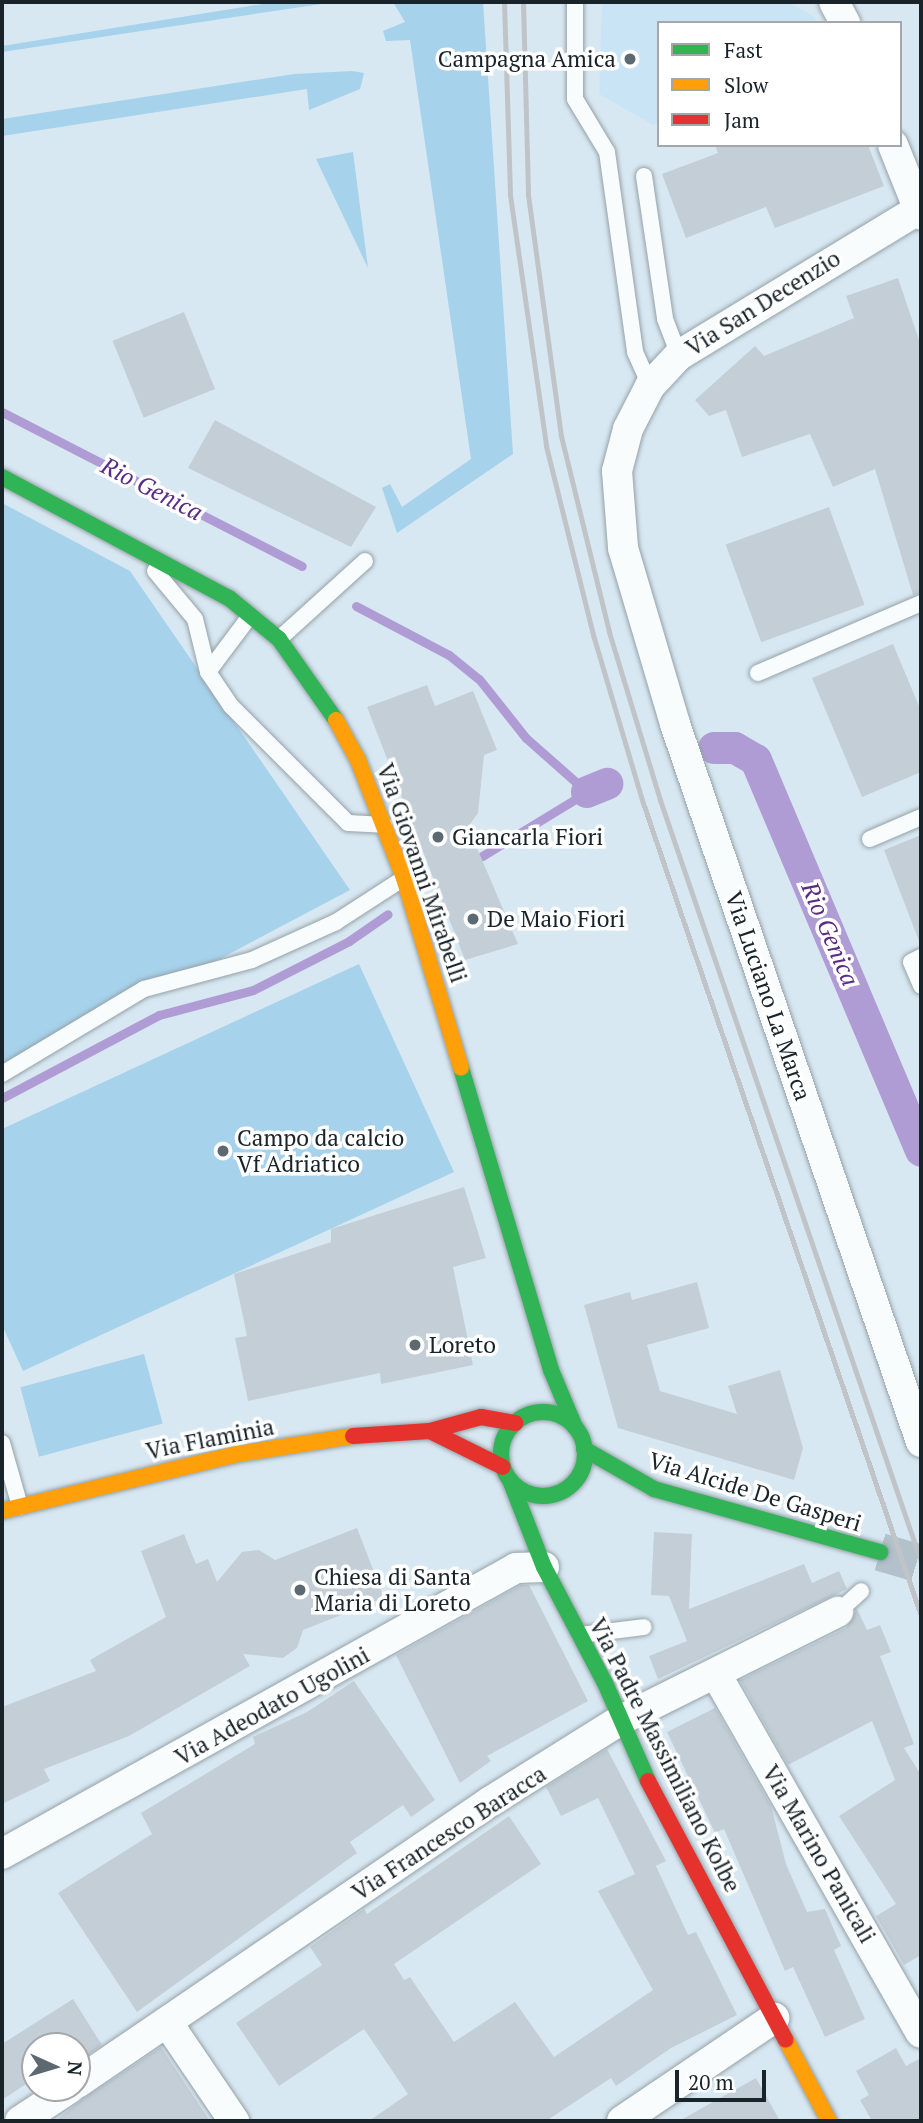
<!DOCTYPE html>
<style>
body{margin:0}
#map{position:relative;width:923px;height:2123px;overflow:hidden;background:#d8e8f2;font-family:"PT Serif",serif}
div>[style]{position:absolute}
.built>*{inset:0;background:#c9e4f4}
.green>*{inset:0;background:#a6d2ec;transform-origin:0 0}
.stream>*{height:9px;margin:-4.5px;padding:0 4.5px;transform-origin:4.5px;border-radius:4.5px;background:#b09cd5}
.canal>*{height:32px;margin:-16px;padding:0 16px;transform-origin:16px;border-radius:16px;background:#b09cd5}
.building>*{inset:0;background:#c4ced7;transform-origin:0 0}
.secondary-tunnel>*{height:38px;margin-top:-19px;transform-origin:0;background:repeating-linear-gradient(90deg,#b2c1ca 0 38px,transparent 0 57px)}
.roads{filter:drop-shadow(0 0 2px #95a1a8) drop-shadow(0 0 2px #95a1a8)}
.lane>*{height:16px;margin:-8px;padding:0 8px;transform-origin:8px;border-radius:8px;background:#f9fcfd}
.street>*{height:30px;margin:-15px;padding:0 15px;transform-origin:15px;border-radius:15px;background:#f9fcfd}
.fast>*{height:16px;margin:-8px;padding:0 8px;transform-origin:8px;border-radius:8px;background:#30b455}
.fast>.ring{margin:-8px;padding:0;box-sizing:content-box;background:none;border:16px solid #30b455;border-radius:50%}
.slow>*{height:16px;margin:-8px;padding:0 8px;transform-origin:8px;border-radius:8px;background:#ff9f0a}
.jam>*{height:16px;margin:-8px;padding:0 8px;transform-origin:8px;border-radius:8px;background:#e5322d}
.rail>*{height:5px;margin:-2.5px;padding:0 2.5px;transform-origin:2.5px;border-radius:2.5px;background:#c0c4c8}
.dots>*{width:19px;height:19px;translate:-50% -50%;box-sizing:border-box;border:4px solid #fff;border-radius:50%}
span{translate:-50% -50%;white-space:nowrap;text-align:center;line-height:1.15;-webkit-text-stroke:7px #fff;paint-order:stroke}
.poi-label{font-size:23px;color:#19242a}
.right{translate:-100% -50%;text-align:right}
.left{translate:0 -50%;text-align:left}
.street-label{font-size:23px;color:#19242a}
.water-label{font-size:24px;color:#5a2c86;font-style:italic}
.frame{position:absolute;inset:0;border:4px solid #19242a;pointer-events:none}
.legend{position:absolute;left:657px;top:21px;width:245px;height:126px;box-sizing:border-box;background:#fff;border:2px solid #a3a7aa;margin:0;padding:9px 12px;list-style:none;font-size:21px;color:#19242a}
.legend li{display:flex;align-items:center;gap:14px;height:35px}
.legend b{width:35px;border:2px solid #a3a7aa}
.north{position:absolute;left:21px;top:2032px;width:70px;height:70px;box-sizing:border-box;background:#fff;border:2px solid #a3a7aa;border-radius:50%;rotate:94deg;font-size:19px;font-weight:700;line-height:28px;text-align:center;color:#19242a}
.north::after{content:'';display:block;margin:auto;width:24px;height:32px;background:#5c6970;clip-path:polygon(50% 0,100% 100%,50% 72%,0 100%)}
.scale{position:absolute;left:675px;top:2070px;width:91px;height:32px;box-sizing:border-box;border:4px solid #19242a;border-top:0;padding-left:9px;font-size:21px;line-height:24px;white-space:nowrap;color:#19242a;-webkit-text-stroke:5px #fff;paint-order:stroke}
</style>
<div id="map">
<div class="built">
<i style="clip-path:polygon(602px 2px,788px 2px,816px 18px,814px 23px,659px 23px,659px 122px,653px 125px,599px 94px)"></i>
</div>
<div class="green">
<i style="clip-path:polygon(275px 2px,328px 3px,2px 52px,2px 46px)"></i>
<i style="clip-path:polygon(393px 2px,483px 2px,513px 454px,397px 533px,382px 488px,390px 484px,402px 507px,471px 459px,410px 40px,386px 41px,383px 31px,405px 22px)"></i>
<i style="clip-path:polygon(352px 71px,364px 73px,360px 89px,309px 110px,307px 89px,2px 136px,2px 119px,294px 74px)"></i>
<i style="clip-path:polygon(353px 152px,368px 268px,316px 159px)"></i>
<i style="clip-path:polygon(2px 503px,130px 571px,350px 890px,2px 1074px)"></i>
<i style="clip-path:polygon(359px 964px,454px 1172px,23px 1371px,2px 1325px,2px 1129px)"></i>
<i style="left:144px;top:1354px;width:72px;height:128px;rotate:75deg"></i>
</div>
<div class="stream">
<i style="left:2px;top:412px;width:337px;rotate:27.2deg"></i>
<i style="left:356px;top:606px;width:105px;rotate:27.8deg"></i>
<i style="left:449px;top:655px;width:38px;rotate:39deg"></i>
<i style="left:479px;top:679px;width:75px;rotate:51.5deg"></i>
<i style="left:526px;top:738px;width:81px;rotate:41.5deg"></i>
<i style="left:587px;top:792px;width:123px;rotate:148.6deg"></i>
<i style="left:2px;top:1098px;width:178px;rotate:-27.9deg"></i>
<i style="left:159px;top:1015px;width:97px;rotate:-14.9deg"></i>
<i style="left:253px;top:990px;width:108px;rotate:-27deg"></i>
<i style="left:349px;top:941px;width:47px;rotate:-34.7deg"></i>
</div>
<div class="canal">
<i style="left:714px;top:748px;width:21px"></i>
<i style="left:735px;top:748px;width:24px;rotate:30deg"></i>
<i style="left:756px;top:760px;width:424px;rotate:67.1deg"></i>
<i style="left:587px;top:792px;width:22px;rotate:-22deg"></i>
</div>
<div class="building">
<i style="clip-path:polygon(715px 145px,868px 145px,884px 186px,775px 228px,766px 207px,686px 238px,662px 174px,718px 153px)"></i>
<i style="clip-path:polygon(898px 278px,921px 346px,921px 593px,913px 595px,875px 469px,833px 487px,810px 434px,742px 457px,726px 410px,709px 416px,695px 400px,755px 346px,764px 356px,854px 318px,846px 296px)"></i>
<i style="left:184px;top:312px;width:83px;height:77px;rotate:68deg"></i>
<i style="clip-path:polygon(215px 420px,376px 507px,351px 547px,188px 468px)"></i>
<i style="left:829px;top:507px;width:104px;height:110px;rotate:70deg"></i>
<i style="clip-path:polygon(893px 644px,921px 711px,921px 772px,862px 797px,812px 678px)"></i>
<i style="clip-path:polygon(427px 685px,435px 706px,473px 691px,497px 750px,484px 755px,478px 813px,468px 827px,518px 944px,465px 960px,367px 707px)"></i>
<i style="clip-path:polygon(921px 835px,921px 940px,919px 941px,884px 850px)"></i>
<i style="clip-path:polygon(464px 1187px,486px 1258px,453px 1267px,473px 1365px,381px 1384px,380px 1373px,248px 1401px,235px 1338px,247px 1336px,234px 1274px,331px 1242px,331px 1229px)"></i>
<i style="clip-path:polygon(697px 1282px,709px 1328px,647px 1345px,660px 1391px,737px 1414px,728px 1386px,780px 1370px,803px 1448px,794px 1480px,618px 1428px,584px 1305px,630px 1292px,632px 1300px)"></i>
<i style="clip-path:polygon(357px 1528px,384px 1598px,303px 1630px,297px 1648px,283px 1658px,243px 1654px,250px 1666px,129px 1736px,44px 1769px,50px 1781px,2px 1804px,2px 1707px,96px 1671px,90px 1660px,166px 1617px,141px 1551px,184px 1534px,196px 1564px,208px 1559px,217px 1582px,242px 1552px,259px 1550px,275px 1560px)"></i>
<i style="clip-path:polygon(654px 1532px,692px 1534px,689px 1609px,804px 1564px,812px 1583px,839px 1571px,847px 1589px,658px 1679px,649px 1656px,687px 1641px,669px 1596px,651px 1595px)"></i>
<i style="clip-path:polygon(521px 1585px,529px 1585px,588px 1701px,487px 1756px,491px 1761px,460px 1783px,396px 1655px)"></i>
<i style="clip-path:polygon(857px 1609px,867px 1630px,880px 1625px,891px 1652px,880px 1656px,914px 1744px,904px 1748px,921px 1775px,921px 1955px,904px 1965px,876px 1916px,896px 1904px,839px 1816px,895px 1780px,872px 1721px,788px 1765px,740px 1680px,846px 1628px)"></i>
<i style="clip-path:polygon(354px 1681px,435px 1800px,411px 1817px,403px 1805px,350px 1842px,357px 1853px,137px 2012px,58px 1893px,152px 1834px,141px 1813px,255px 1744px,253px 1737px,307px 1712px)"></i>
<i style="clip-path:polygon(715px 1708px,771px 1806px,786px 1864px,807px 1912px,825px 1909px,841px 1946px,834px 1950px,865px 2019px,825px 2037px,793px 1967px,785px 1971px,724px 1829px,715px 1833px,667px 1732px)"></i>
<i style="clip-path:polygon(607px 1749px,666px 1861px,656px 1866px,688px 1935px,696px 1932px,737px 2015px,671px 2048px,616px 2086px,611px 2078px,546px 2121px,369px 2121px,408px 2094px,364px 2029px,279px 2086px,236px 2023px,322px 1965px,310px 1947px,364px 1909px,367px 1914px,509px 1816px,541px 1864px,394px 1964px,404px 1980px,410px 1977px,454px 2042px,515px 2002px,554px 2057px,653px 1990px,598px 1891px,635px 1874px,598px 1798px,561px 1816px,546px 1787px)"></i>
<i style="clip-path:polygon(73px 1999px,102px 2045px,77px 2062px,77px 2046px,35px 2046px,38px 2088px,34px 2091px,29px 2082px,2px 2100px,2px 2044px)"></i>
<i style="clip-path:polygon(161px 2047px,210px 2121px,55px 2121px,83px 2099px)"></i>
<i style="clip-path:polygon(896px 2048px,906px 2066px,921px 2058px,921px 2121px,872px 2121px,860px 2100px,869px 2095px,856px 2071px)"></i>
<i style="clip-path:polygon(756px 2078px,780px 2121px,679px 2121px)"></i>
</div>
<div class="secondary-tunnel">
<i style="left:880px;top:1552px;width:43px;rotate:16.3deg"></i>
</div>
<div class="roads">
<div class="lane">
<i style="left:575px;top:2px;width:97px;rotate:90deg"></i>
<i style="left:575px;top:99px;width:62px;rotate:58.9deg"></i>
<i style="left:607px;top:152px;width:202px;rotate:82deg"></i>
<i style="left:635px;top:352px;width:37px;rotate:66deg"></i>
<i style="left:644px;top:176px;width:145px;rotate:81.6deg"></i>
<i style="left:665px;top:319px;width:39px;rotate:69deg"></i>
<i style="left:155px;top:571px;width:62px;rotate:50.2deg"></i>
<i style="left:195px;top:619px;width:55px;rotate:76.2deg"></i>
<i style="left:250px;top:616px;width:70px;rotate:126.9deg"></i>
<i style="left:208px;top:672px;width:41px;rotate:55.9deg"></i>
<i style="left:231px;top:706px;width:165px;rotate:45deg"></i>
<i style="left:348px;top:823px;width:36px;rotate:3deg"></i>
<i style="left:279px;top:639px;width:116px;rotate:-42.2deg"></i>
<i style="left:758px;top:673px;width:177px;rotate:-23.2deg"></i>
<i style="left:870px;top:839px;width:56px;rotate:-23.3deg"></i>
<i style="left:921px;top:957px;width:11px;rotate:153deg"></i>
<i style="left:911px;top:962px;width:26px;rotate:67deg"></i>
<i style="left:2px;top:1074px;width:165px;rotate:-30.9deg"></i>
<i style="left:144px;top:989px;width:112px;rotate:-15deg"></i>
<i style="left:252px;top:960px;width:92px;rotate:-24.3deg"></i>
<i style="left:336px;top:922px;width:81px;rotate:-32.9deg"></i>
<i style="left:2px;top:1443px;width:66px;rotate:74.1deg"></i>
<i style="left:838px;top:1612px;width:31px;rotate:-42deg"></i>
<i style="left:580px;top:1635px;width:64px;rotate:-7.1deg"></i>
</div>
<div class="street">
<i style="left:834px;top:2px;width:24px;rotate:62deg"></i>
<i style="left:893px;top:145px;width:75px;rotate:68.2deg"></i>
<i style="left:921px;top:208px;width:283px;rotate:148.7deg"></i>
<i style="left:679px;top:355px;width:42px;rotate:133.1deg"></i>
<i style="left:650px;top:386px;width:48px;rotate:117.1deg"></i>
<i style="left:628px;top:429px;width:43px;rotate:104.7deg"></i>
<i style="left:617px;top:471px;width:77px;rotate:85.5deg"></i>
<i style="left:623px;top:548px;width:184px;rotate:73.5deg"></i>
<i style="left:675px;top:724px;width:759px;rotate:71.09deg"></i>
<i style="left:716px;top:1674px;width:413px;rotate:60.3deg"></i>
<i style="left:2px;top:1854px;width:588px;rotate:-29.09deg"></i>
<i style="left:516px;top:1568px;width:28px;rotate:-2deg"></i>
<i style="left:167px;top:2022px;width:120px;rotate:55.9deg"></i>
<i style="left:77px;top:2083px;width:501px;rotate:-34.26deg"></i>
<i style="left:491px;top:1801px;width:151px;rotate:-32deg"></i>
<i style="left:619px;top:1721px;width:245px;rotate:-26.5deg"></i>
<i style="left:20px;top:2121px;width:60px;rotate:-33.4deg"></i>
<i style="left:622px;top:2121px;width:184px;rotate:-34.1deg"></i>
</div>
<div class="fast">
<i style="left:2px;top:477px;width:257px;rotate:28.1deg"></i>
<i style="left:229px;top:598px;width:65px;rotate:39.4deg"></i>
<i style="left:279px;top:639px;width:99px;rotate:54.9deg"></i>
<i style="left:461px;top:1068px;width:315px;rotate:73.4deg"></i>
<i style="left:551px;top:1370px;width:62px;rotate:67.2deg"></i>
<i class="ring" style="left:501px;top:1412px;width:68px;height:68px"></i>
<i style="left:584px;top:1449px;width:81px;rotate:29.7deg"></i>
<i style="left:654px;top:1489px;width:235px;rotate:15.6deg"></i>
<i style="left:510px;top:1480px;width:93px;rotate:68.7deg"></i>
<i style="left:544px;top:1567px;width:131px;rotate:62.3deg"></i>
<i style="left:605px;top:1683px;width:107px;rotate:66.3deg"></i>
</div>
<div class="slow">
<i style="left:336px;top:720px;width:46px;rotate:61.2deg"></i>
<i style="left:358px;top:760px;width:127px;rotate:68.7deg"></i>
<i style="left:404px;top:878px;width:198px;rotate:73.3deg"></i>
<i style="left:2px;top:1511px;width:243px;rotate:-13.6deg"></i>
<i style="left:238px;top:1454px;width:116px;rotate:-8.9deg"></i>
<i style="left:786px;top:2040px;width:92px;rotate:62deg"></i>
</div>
<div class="jam">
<i style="left:430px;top:1431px;width:81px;rotate:26.3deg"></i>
<i style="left:353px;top:1436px;width:77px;rotate:-3.7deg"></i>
<i style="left:430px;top:1431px;width:53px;rotate:-15.4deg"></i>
<i style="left:481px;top:1417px;width:35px;rotate:10deg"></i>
<i style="left:648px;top:1781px;width:293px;rotate:62deg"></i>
</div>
</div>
<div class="rail">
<i style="left:504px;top:2px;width:193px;rotate:88.2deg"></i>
<i style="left:510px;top:195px;width:254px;rotate:81.8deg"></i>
<i style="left:546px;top:446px;width:198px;rotate:76deg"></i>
<i style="left:594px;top:638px;width:172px;rotate:73.5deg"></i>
<i style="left:643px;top:803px;width:859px;rotate:71.12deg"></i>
<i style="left:523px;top:2px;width:193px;rotate:88.5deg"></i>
<i style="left:528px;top:195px;width:243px;rotate:82.2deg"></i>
<i style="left:561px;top:436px;width:202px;rotate:76.2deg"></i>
<i style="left:609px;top:632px;width:176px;rotate:73.1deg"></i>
<i style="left:660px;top:800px;width:805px;rotate:71.09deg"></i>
</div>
<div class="dots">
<i style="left:630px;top:59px;background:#5c6970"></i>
<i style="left:438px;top:837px;background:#5c6970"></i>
<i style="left:473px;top:919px;background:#5c6970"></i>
<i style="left:223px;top:1151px;background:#5c6970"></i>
<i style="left:415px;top:1345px;background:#5c6970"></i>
<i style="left:300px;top:1590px;background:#5c6970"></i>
</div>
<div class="poi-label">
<span class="right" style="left:616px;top:59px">Campagna Amica</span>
<span class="left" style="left:452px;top:837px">Giancarla Fiori</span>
<span class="left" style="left:487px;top:919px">De Maio Fiori</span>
<span class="left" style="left:237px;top:1151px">Campo da calcio<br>Vf Adriatico</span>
<span class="left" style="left:429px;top:1345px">Loreto</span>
<span class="left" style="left:314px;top:1590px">Chiesa di Santa<br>Maria di Loreto</span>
</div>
<div class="street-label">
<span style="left:763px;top:303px;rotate:-32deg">Via San Decenzio</span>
<span style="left:422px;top:873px;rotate:71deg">Via Giovanni Mirabelli</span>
<span style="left:768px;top:996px;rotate:71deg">Via Luciano La Marca</span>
<span style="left:210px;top:1439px;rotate:-11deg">Via Flaminia</span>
<span style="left:755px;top:1492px;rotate:17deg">Via Alcide De Gasperi</span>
<span style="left:272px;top:1706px;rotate:-29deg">Via Adeodato Ugolini</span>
<span style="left:665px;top:1755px;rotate:63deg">Via Padre Massimiliano Kolbe</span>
<span style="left:449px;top:1833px;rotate:-33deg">Via Francesco Baracca</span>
<span style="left:819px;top:1854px;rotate:60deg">Via Marino Panicali</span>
</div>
<div class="water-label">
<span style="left:152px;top:489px;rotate:27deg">Rio Genica</span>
<span style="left:830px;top:934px;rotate:67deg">Rio Genica</span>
</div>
<div class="frame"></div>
<ul class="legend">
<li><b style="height:9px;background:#30b455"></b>Fast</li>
<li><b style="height:9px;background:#ff9f0a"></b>Slow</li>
<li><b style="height:9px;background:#e5322d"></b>Jam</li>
</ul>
<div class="north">N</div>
<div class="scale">20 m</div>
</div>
